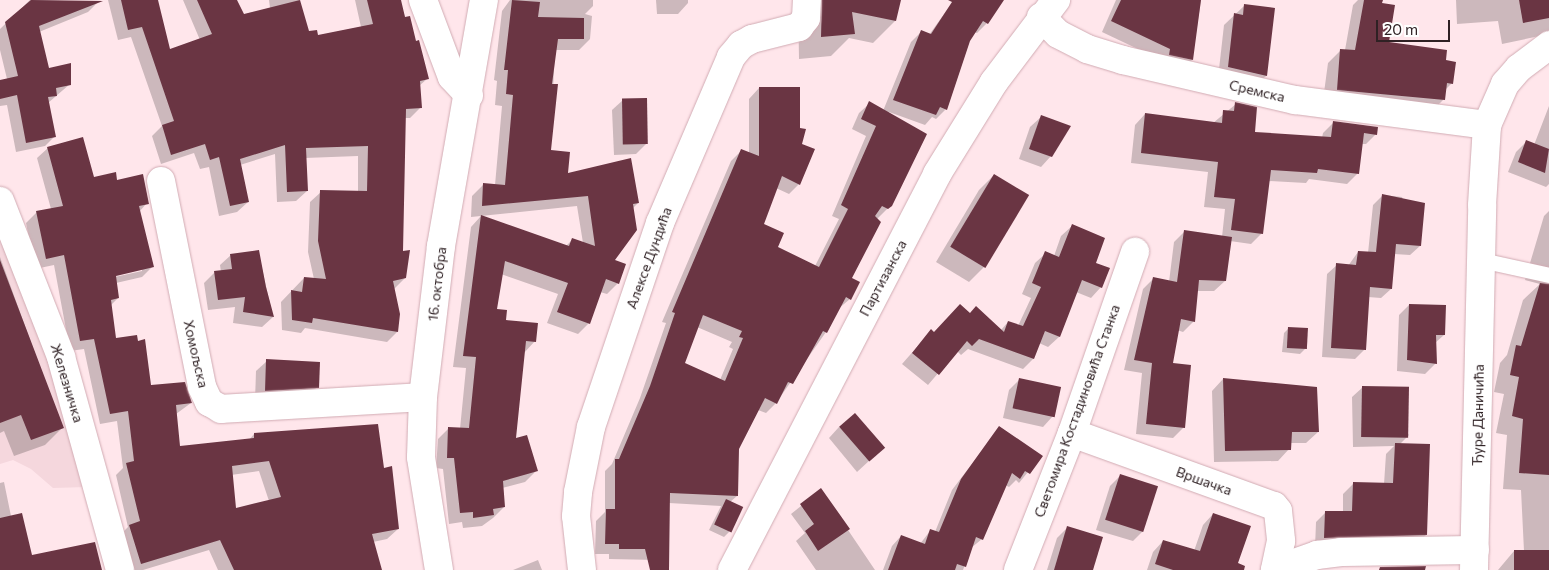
<!DOCTYPE html>
<meta charset="utf-8">
<style>
body{margin:0}
#map{position:relative;width:1549px;height:570px;overflow:hidden;background:#ffe6eb;font-family:Commissioner,sans-serif}
div>[style]{position:absolute}
.built>*{inset:0;background:#f5d7dd}
.shadow>*{inset:0;background:#0003}
.building>*{inset:0;background:#6a3543;transform-origin:0 0}
.roads{filter:drop-shadow(0 0 1px #d1abb3) drop-shadow(0 0 1px #d1abb3)}
.service>*{height:15px;margin:-7.5px;padding:0 7.5px;transform-origin:7.5px;border-radius:7.5px;background:#fff}
.minor>*{height:28px;margin:-14px;padding:0 14px;transform-origin:14px;border-radius:14px;background:#fff}
.tertiary>*{height:28px;margin:-14px;padding:0 14px;transform-origin:14px;border-radius:14px;background:#fff}
.secondary>*{height:28px;margin:-14px;padding:0 14px;transform-origin:14px;border-radius:14px;background:#fff}
span{translate:-50% -50%;white-space:nowrap;text-align:center;line-height:1.15;-webkit-text-stroke:5px #fff;paint-order:stroke}
.street-label{font-size:14px;color:#2f2124}
.scale{position:absolute;left:1376px;top:20px;width:74px;height:22px;box-sizing:border-box;border:2px solid #2f2124;border-top:0;padding-left:6px;font-size:15px;line-height:18px;white-space:nowrap;color:#2f2124;-webkit-text-stroke:4px #fff;paint-order:stroke}
</style>
<div id="map">
<div class="built">
<i style="clip-path:polygon(0 229px,74px 430px,87px 487px,53px 488px,31px 469px,13px 460px,0 464px)"></i>
</div>
<div class="shadow">
<i style="clip-path:polygon(30px 0,98px 2px,88px 12px,39px 32px,48px 69px,70px 84px,48px 103px,55px 136px,45px 146px,16px 152px,7px 105px,0 106px,0 81px,7px 79px,0 50px,0 29px)"></i>
<i style="clip-path:polygon(108px 0,157px 0,169px 50px,200px 40px,183px 0,236px 0,243px 15px,270px 8px,269px 0,299px 0,308px 33px,317px 36px,361px 27px,355px 0,399px 0,427px 79px,419px 86px,421px 107px,410px 118px,404px 118px,402px 253px,405px 278px,394px 289px,397px 332px,387px 342px,305px 328px,301px 333px,282px 330px,281px 302px,304px 278px,314px 279px,308px 252px,310px 202px,321px 192px,358px 192px,358px 156px,305px 158px,307px 191px,296px 201px,277px 202px,275px 154px,240px 165px,248px 202px,237px 212px,219px 216px,209px 167px,200px 169px,194px 153px,161px 164px,152px 136px,162px 126px,131px 37px,118px 40px)"></i>
<i style="clip-path:polygon(510px 0,593px 0,593px 6px,585px 14px,592px 16px,590px 39px,579px 50px,555px 50px,550px 151px,567px 174px,638px 203px,633px 208px,613px 261px,618px 283px,607px 294px,600px 292px,589px 323px,578px 334px,547px 323px,558px 294px,501px 274px,496px 311px,504px 321px,535px 341px,524px 353px,515px 440px,536px 471px,525px 482px,502px 488px,504px 507px,493px 518px,482px 526px,463px 528px,462px 522px,449px 524px,443px 469px,436px 468px,438px 439px,449px 428px,460px 429px,466px 368px,453px 367px,471px 227px,481px 216px,566px 246px,573px 239px,583px 243px,577px 206px,471px 217px,472px 196px,483px 185px,495px 185px,502px 106px,495px 105px,497px 81px,494px 80px,502px 11px)"></i>
<i style="clip-path:polygon(656px 0,688px 0,688px 3px,678px 14px,657px 14px)"></i>
<i style="clip-path:polygon(798px 0,900px 0,895px 21px,873px 43px,849px 38px,831px 56px,799px 59px)"></i>
<i style="clip-path:polygon(evenodd,954px 0,1002px 0,987px 23px,977px 33px,974px 32px,969px 40px,946px 109px,936px 119px,932px 117px,925px 125px,889px 112px,891px 205px,877px 219px,850px 279px,850px 299px,838px 309px,826px 332px,776px 403px,766px 413px,758px 410px,738px 449px,737px 496px,730px 502px,729px 532px,724px 537px,709px 530px,721px 506px,669px 503px,657px 560px,609px 559px,609px 554px,595px 554px,596px 521px,605px 512px,605px 471px,612px 464px,640px 398px,666px 323px,662px 322px,731px 161px,741px 151px,749px 154px,749px 99px,759px 88px,799px 129px,799px 184px,789px 194px,776px 188px,762px 224px,776px 247px,815px 266px,839px 219px,832px 216px,866px 136px,852px 129px,859px 113px,870px 103px,883px 111px,911px 42px,921px 32px,929px 35px,954px 0,697px 327px,732px 342px,729px 347px,733px 349px,720px 380px,683px 364px,697px 327px)"></i>
<i style="clip-path:polygon(1116px 0,1201px 0,1192px 60px,1182px 70px,1102px 32px)"></i>
<i style="clip-path:polygon(1358px 0,1381px 0,1387px 43px,1444px 61px,1452px 83px,1445px 90px,1444px 99px,1431px 112px,1323px 100px,1328px 63px,1341px 50px,1345px 50px,1353px 5px)"></i>
<i style="clip-path:polygon(1456px 0,1549px 0,1549px 34px,1502px 44px,1498px 21px,1457px 24px)"></i>
<i style="clip-path:polygon(1244px 6px,1273px 9px,1266px 76px,1255px 86px,1218px 78px,1224px 25px)"></i>
<i style="clip-path:polygon(623px 100px,647px 143px,636px 154px,614px 155px,612px 110px)"></i>
<i style="clip-path:polygon(1236px 104px,1253px 134px,1322px 138px,1323px 133px,1334px 122px,1376px 134px,1366px 144px,1361px 144px,1358px 173px,1347px 184px,1309px 179px,1306px 183px,1268px 181px,1262px 233px,1251px 244px,1230px 241px,1225px 281px,1214px 291px,1197px 291px,1194px 321px,1183px 332px,1177px 330px,1172px 365px,1184px 427px,1173px 438px,1136px 434px,1142px 373px,1124px 370px,1143px 289px,1153px 279px,1169px 282px,1174px 242px,1185px 231px,1222px 237px,1225px 209px,1204px 207px,1208px 172px,1131px 163px,1135px 125px,1145px 114px,1213px 123px)"></i>
<i style="clip-path:polygon(1549px 106px,1549px 184px,1546px 187px,1508px 172px,1516px 152px,1526px 142px,1534px 145px)"></i>
<i style="clip-path:polygon(1041px 117px,1051px 156px,1041px 167px,1019px 159px,1030px 127px)"></i>
<i style="clip-path:polygon(evenodd,48px 148px,93px 178px,116px 181px,147px 203px,139px 212px,152px 267px,142px 277px,116px 283px,118px 298px,111px 305px,115px 340px,150px 387px,191px 403px,176px 414px,179px 447px,249px 440px,254px 434px,383px 469px,398px 529px,387px 539px,373px 542px,381px 570px,218px 570px,209px 550px,143px 570px,129px 570px,119px 536px,128px 527px,116px 475px,123px 468px,117px 421px,100px 424px,84px 349px,70px 351px,54px 265px,35px 269px,26px 223px,37px 212px,51px 209px,37px 158px,48px 148px,142px 268px,142px 271px,110px 278px,109px 276px,142px 268px,48px 148px,259px 471px,269px 501px,235px 509px,231px 475px,259px 471px)"></i>
<i style="clip-path:polygon(994px 175px,984px 267px,969px 282px,936px 262px,979px 190px)"></i>
<i style="clip-path:polygon(1383px 195px,1402px 197px,1420px 246px,1410px 255px,1394px 254px,1391px 289px,1381px 298px,1368px 297px,1365px 349px,1355px 359px,1322px 357px,1327px 274px,1337px 265px,1348px 266px,1358px 252px,1368px 253px,1373px 205px)"></i>
<i style="clip-path:polygon(1549px 211px,1549px 570px,1498px 570px,1514px 551px,1524px 551px,1521px 490px,1503px 489px,1507px 435px,1496px 433px,1504px 394px,1494px 392px,1500px 363px,1507px 355px,1523px 300px,1540px 284px,1525px 280px,1544px 216px)"></i>
<i style="clip-path:polygon(1072px 226px,1094px 263px,1101px 287px,1091px 298px,1076px 292px,1059px 337px,1048px 347px,1039px 343px,1033px 359px,1023px 369px,968px 349px,961px 355px,957px 351px,928px 385px,902px 364px,931px 331px,934px 333px,970px 314px,1001px 330px,1008px 322px,1018px 326px,1031px 298px,1022px 294px,1035px 263px,1046px 253px,1054px 256px,1061px 236px)"></i>
<i style="clip-path:polygon(258px 251px,273px 317px,262px 327px,233px 323px,235px 307px,208px 310px,204px 283px,215px 272px,221px 272px,220px 265px,231px 255px)"></i>
<i style="clip-path:polygon(0 257px,62px 428px,45px 445px,14px 456px,4px 431px,0 433px)"></i>
<i style="clip-path:polygon(1409px 305px,1444px 335px,1435px 343px,1436px 363px,1425px 374px,1397px 371px,1399px 315px)"></i>
<i style="clip-path:polygon(1289px 328px,1305px 349px,1300px 354px,1282px 352px,1284px 333px)"></i>
<i style="clip-path:polygon(267px 361px,317px 387px,307px 398px,255px 401px,256px 371px)"></i>
<i style="clip-path:polygon(1020px 379px,1053px 416px,1043px 427px,1003px 418px,1009px 390px)"></i>
<i style="clip-path:polygon(1223px 379px,1318px 432px,1306px 443px,1290px 443px,1289px 449px,1278px 461px,1214px 462px,1212px 391px)"></i>
<i style="clip-path:polygon(1363px 387px,1409px 435px,1400px 444px,1426px 535px,1416px 545px,1315px 548px,1316px 522px,1326px 512px,1343px 512px,1343px 494px,1353px 484px,1384px 484px,1386px 454px,1394px 446px,1353px 447px,1352px 397px)"></i>
<i style="clip-path:polygon(839px 427px,883px 448px,857px 472px,829px 438px)"></i>
<i style="clip-path:polygon(1000px 427px,1041px 456px,1019px 483px,1016px 480px,1009px 487px,1005px 485px,982px 539px,971px 548px,963px 570px,883px 570px,892px 546px,901px 536px,920px 544px,930px 531px,935px 532px,952px 490px)"></i>
<i style="clip-path:polygon(1120px 476px,1143px 531px,1133px 541px,1096px 530px,1110px 486px)"></i>
<i style="clip-path:polygon(4px 482px,11px 516px,31px 557px,100px 570px,0 570px,0 483px)"></i>
<i style="clip-path:polygon(821px 490px,875px 570px,816px 570px,796px 541px,805px 533px,791px 514px)"></i>
<i style="clip-path:polygon(1213px 514px,1236px 570px,1147px 570px,1153px 552px,1163px 541px,1194px 551px,1203px 525px)"></i>
<i style="clip-path:polygon(1067px 528px,1092px 570px,1047px 570px,1057px 538px)"></i>
<i style="clip-path:polygon(538px 560px,542px 570px,513px 570px)"></i>
</div>
<div class="building">
<i style="clip-path:polygon(31px 0,103px 1px,39px 26px,49px 68px,71px 63px,71px 85px,56px 88px,57px 96px,48px 97px,56px 137px,26px 143px,17px 95px,0 99px,0 80px,18px 76px,5px 22px)"></i>
<i style="clip-path:polygon(121px 0,158px 0,170px 49px,212px 34px,197px 0,237px 0,244px 14px,300px 0,309px 31px,317px 30px,318px 35px,373px 24px,367px 0,401px 0,405px 17px,410px 16px,416px 41px,419px 40px,429px 79px,420px 81px,422px 108px,406px 109px,403px 251px,410px 250px,406px 278px,393px 281px,400px 314px,398px 332px,313px 318px,312px 323px,292px 320px,291px 290px,302px 292px,304px 277px,326px 279px,318px 241px,320px 190px,367px 191px,368px 146px,306px 148px,308px 191px,287px 192px,285px 145px,240px 159px,249px 202px,230px 206px,219px 157px,210px 160px,205px 144px,171px 155px,162px 125px,174px 121px,142px 27px,128px 30px)"></i>
<i style="clip-path:polygon(512px 0,540px 2px,538px 17px,584px 18px,584px 39px,558px 39px,552px 84px,558px 84px,551px 150px,570px 152px,568px 173px,631px 158px,639px 203px,633px 204px,637px 230px,615px 260px,626px 264px,619px 284px,606px 279px,590px 324px,557px 312px,568px 283px,505px 261px,497px 309px,507px 310px,506px 320px,538px 323px,536px 342px,526px 341px,516px 438px,527px 435px,538px 471px,503px 481px,505px 507px,493px 509px,494px 515px,473px 518px,473px 512px,460px 513px,454px 458px,447px 458px,448px 427px,469px 428px,476px 357px,463px 356px,481px 215px,569px 246px,572px 238px,595px 246px,588px 196px,482px 206px,483px 183px,505px 185px,513px 95px,506px 94px,508px 70px,504px 70px)"></i>
<i style="clip-path:polygon(822px 0,901px 0,896px 21px,852px 12px,855px 34px,821px 37px)"></i>
<i style="clip-path:polygon(948px 0,1004px 0,988px 24px,983px 21px,970px 41px,947px 110px,940px 107px,936px 115px,893px 100px,921px 30px,931px 34px,952px 2px)"></i>
<i style="clip-path:polygon(1121px 0,1201px 0,1193px 60px,1169px 55px,1170px 49px,1111px 21px)"></i>
<i style="clip-path:polygon(1364px 0,1383px 0,1382px 3px,1395px 5px,1389px 42px,1447px 50px,1446px 60px,1456px 62px,1453px 84px,1447px 83px,1445px 100px,1337px 90px,1340px 49px,1355px 50px)"></i>
<i style="clip-path:polygon(1519px 0,1549px 0,1549px 18px,1523px 23px)"></i>
<i style="clip-path:polygon(1244px 4px,1275px 8px,1267px 76px,1228px 67px,1234px 13px,1243px 15px)"></i>
<i style="clip-path:polygon(evenodd,759px 87px,800px 87px,800px 128px,806px 129px,802px 144px,815px 149px,800px 185px,782px 176px,764px 224px,784px 233px,778px 247px,819px 267px,848px 209px,841px 205px,876px 126px,861px 119px,869px 101px,927px 134px,892px 206px,888px 209px,882px 206px,875px 216px,881px 222px,852px 278px,860px 282px,851px 300px,846px 297px,827px 333px,823px 331px,793px 384px,788px 382px,777px 404px,765px 398px,739px 449px,738px 496px,670px 493px,669px 570px,650px 570px,645px 549px,619px 549px,619px 544px,605px 544px,606px 509px,615px 509px,615px 459px,619px 459px,650px 386px,675px 313px,672px 312px,741px 149px,759px 156px,759px 87px,703px 315px,742px 331px,739px 337px,743px 338px,725px 381px,685px 363px,703px 315px)"></i>
<i style="left:647px;top:98px;width:46px;height:25px;rotate:89deg"></i>
<i style="clip-path:polygon(1235px 102px,1257px 107px,1255px 132px,1331px 137px,1333px 121px,1378px 127px,1377px 135px,1364px 133px,1359px 174px,1318px 169px,1317px 173px,1271px 170px,1263px 234px,1231px 230px,1235px 199px,1214px 197px,1218px 162px,1141px 153px,1145px 113px,1222px 123px,1223px 110px,1234px 111px)"></i>
<i style="clip-path:polygon(1041px 115px,1071px 126px,1052px 157px,1029px 149px)"></i>
<i style="clip-path:polygon(evenodd,83px 137px,94px 177px,116px 172px,117px 180px,143px 174px,149px 204px,139px 206px,154px 267px,116px 276px,119px 298px,111px 300px,116px 338px,137px 335px,138px 341px,145px 339px,151px 385px,185px 382px,192px 403px,176px 405px,180px 446px,254px 438px,254px 433px,378px 424px,384px 468px,392px 466px,399px 529px,372px 534px,382px 570px,234px 570px,220px 540px,141px 564px,129px 525px,140px 521px,126px 463px,134px 461px,128px 411px,110px 414px,94px 339px,80px 341px,64px 255px,46px 259px,36px 211px,63px 206px,47px 147px,83px 137px,269px 461px,281px 497px,236px 508px,232px 466px,269px 461px)"></i>
<i style="clip-path:polygon(1526px 140px,1549px 149px,1545px 173px,1518px 162px)"></i>
<i style="left:994px;top:174px;width:41px;height:85px;rotate:31deg"></i>
<i style="clip-path:polygon(1382px 194px,1425px 203px,1421px 246px,1396px 244px,1392px 289px,1370px 287px,1366px 350px,1331px 348px,1336px 263px,1356px 265px,1358px 251px,1376px 252px)"></i>
<i style="clip-path:polygon(1072px 224px,1105px 238px,1096px 263px,1110px 268px,1102px 288px,1082px 280px,1060px 337px,1045px 331px,1034px 359px,979px 339px,972px 346px,967px 341px,939px 375px,912px 353px,931px 329px,934px 332px,960px 304px,970px 313px,976px 306px,1004px 332px,1008px 321px,1023px 326px,1041px 287px,1032px 283px,1045px 251px,1059px 257px)"></i>
<i style="clip-path:polygon(1184px 230px,1232px 237px,1226px 281px,1199px 280px,1195px 322px,1181px 319px,1173px 363px,1191px 365px,1185px 428px,1146px 424px,1152px 363px,1134px 360px,1153px 277px,1177px 282px)"></i>
<i style="clip-path:polygon(259px 250px,266px 287px,274px 317px,243px 312px,245px 297px,218px 300px,214px 271px,232px 269px,230px 254px)"></i>
<i style="clip-path:polygon(0 260px,64px 428px,31px 440px,21px 415px,0 423px)"></i>
<i style="clip-path:polygon(1540px 283px,1549px 284px,1549px 475px,1519px 473px,1523px 419px,1512px 416px,1519px 377px,1510px 375px,1516px 345px,1521px 346px)"></i>
<i style="clip-path:polygon(1409px 304px,1446px 305px,1445px 335px,1436px 335px,1437px 364px,1407px 360px)"></i>
<i style="left:1288px;top:327px;width:20px;height:21px;rotate:3deg"></i>
<i style="clip-path:polygon(266px 359px,320px 362px,319px 388px,265px 391px)"></i>
<i style="left:1019px;top:378px;width:43px;height:31px;rotate:12deg"></i>
<i style="clip-path:polygon(1223px 378px,1317px 387px,1319px 432px,1292px 432px,1291px 450px,1225px 451px)"></i>
<i style="left:1362px;top:386px;width:47px;height:51px;rotate:1deg"></i>
<i style="left:855px;top:413px;width:46px;height:21px;rotate:49deg"></i>
<i style="clip-path:polygon(999px 426px,1043px 456px,1030px 474px,1025px 471px,1020px 479px,1012px 473px,983px 540px,976px 537px,966px 567px,957px 564px,955px 570px,888px 570px,901px 535px,925px 544px,930px 529px,939px 532px,961px 479px)"></i>
<i style="clip-path:polygon(1395px 443px,1430px 444px,1427px 535px,1324px 538px,1325px 511px,1352px 511px,1353px 482px,1393px 483px)"></i>
<i style="left:1120px;top:474px;width:40px;height:48px;rotate:18deg"></i>
<i style="clip-path:polygon(821px 488px,850px 529px,818px 551px,805px 531px,814px 524px,800px 504px)"></i>
<i style="left:726px;top:499px;width:19px;height:28px;rotate:25deg"></i>
<i style="clip-path:polygon(22px 513px,32px 555px,95px 542px,102px 570px,0 570px,0 518px)"></i>
<i style="clip-path:polygon(1213px 513px,1251px 526px,1238px 563px,1245px 566px,1244px 570px,1173px 570px,1155px 564px,1163px 540px,1200px 551px)"></i>
<i style="clip-path:polygon(1067px 526px,1103px 537px,1093px 570px,1054px 570px)"></i>
<i style="left:1514px;top:550px;width:35px;height:20px"></i>
<i style="clip-path:polygon(1426px 566px,1425px 570px,1379px 570px,1380px 567px)"></i>
</div>
<div class="roads">
<div class="service">
<i style="left:1481px;top:260px;width:70px;rotate:12.4deg"></i>
</div>
<div class="minor">
<i style="left:423px;top:0;width:82px;rotate:69.4deg"></i>
<i style="left:452px;top:77px;width:25px;rotate:47deg"></i>
<i style="left:1041px;top:17px;width:24px;rotate:45deg"></i>
<i style="left:1058px;top:34px;width:33px;rotate:27deg"></i>
<i style="left:1087px;top:49px;width:38px;rotate:17deg"></i>
<i style="left:1123px;top:60px;width:177px;rotate:13.1deg"></i>
<i style="left:1295px;top:100px;width:194px;rotate:7.4deg"></i>
<i style="left:161px;top:181px;width:210px;rotate:78.7deg"></i>
<i style="left:202px;top:387px;width:17px;rotate:65deg"></i>
<i style="left:209px;top:402px;width:14px;rotate:30deg"></i>
<i style="left:221px;top:409px;width:202px;rotate:-3.4deg"></i>
<i style="left:0;top:201px;width:168px;rotate:68.6deg"></i>
<i style="left:61px;top:357px;width:221px;rotate:74.5deg"></i>
<i style="left:1072px;top:433px;width:215px;rotate:19.9deg"></i>
<i style="left:1274px;top:506px;width:6px;rotate:51deg"></i>
<i style="left:1278px;top:511px;width:30px;rotate:84deg"></i>
<i style="left:1281px;top:541px;width:30px;rotate:102deg"></i>
<i style="left:582px;top:570px;width:54px;rotate:-96.3deg"></i>
<i style="left:576px;top:516px;width:24px;rotate:-85deg"></i>
<i style="left:578px;top:492px;width:66px;rotate:-78.7deg"></i>
<i style="left:591px;top:427px;width:215px;rotate:-71.3deg"></i>
<i style="left:660px;top:223px;width:181px;rotate:-66.8deg"></i>
<i style="left:731px;top:57px;width:16px;rotate:-50deg"></i>
<i style="left:741px;top:45px;width:13px;rotate:-29deg"></i>
<i style="left:752px;top:39px;width:49px;rotate:-14.3deg"></i>
<i style="left:799px;top:27px;width:11px;rotate:-52deg"></i>
<i style="left:806px;top:18px;width:18px;rotate:-87deg"></i>
<i style="left:1018px;top:570px;width:147px;rotate:-68.5deg"></i>
<i style="left:1072px;top:433px;width:192px;rotate:-70.8deg"></i>
<i style="left:1275px;top:570px;width:45px;rotate:-19.7deg"></i>
<i style="left:1317px;top:555px;width:24px;rotate:-7deg"></i>
<i style="left:1341px;top:552px;width:134px;rotate:-0.9deg"></i>
</div>
<div class="tertiary">
<i style="left:732px;top:570px;width:446px;rotate:-62.6deg"></i>
<i style="left:937px;top:174px;width:108px;rotate:-58.2deg"></i>
<i style="left:994px;top:82px;width:103px;rotate:-52.9deg"></i>
<i style="left:1474px;top:570px;width:365px;rotate:-88.7deg"></i>
<i style="left:1482px;top:205px;width:80px;rotate:-86.4deg"></i>
<i style="left:1487px;top:125px;width:45px;rotate:-66.3deg"></i>
<i style="left:1505px;top:84px;width:21px;rotate:-49deg"></i>
<i style="left:1519px;top:68px;width:38px;rotate:-37deg"></i>
</div>
<div class="secondary">
<i style="left:439px;top:570px;width:114px;rotate:-99.1deg"></i>
<i style="left:421px;top:457px;width:60px;rotate:-88.1deg"></i>
<i style="left:423px;top:397px;width:152px;rotate:-83.2deg"></i>
<i style="left:441px;top:246px;width:250px;rotate:-80.1deg"></i>
</div>
</div>
<div class="street-label">
<span style="left:1257px;top:91px;rotate:13deg">Сремска</span>
<span style="left:649px;top:258px;rotate:-70deg">Алексе Дундића</span>
<span style="left:883px;top:278px;rotate:-62deg">Партизанска</span>
<span style="left:437px;top:284px;rotate:-83deg">16. октобра</span>
<span style="left:196px;top:354px;rotate:77deg">Хомољска</span>
<span style="left:67px;top:383px;rotate:73deg">Железничка</span>
<span style="left:1077px;top:411px;rotate:-70deg">Светомира Костадиновића Станка</span>
<span style="left:1478px;top:415px;rotate:-89deg">Ђуре Даничића</span>
<span style="left:1204px;top:481px;rotate:20deg">Вршачка</span>
</div>
<div class="scale">20 m</div>
</div>
